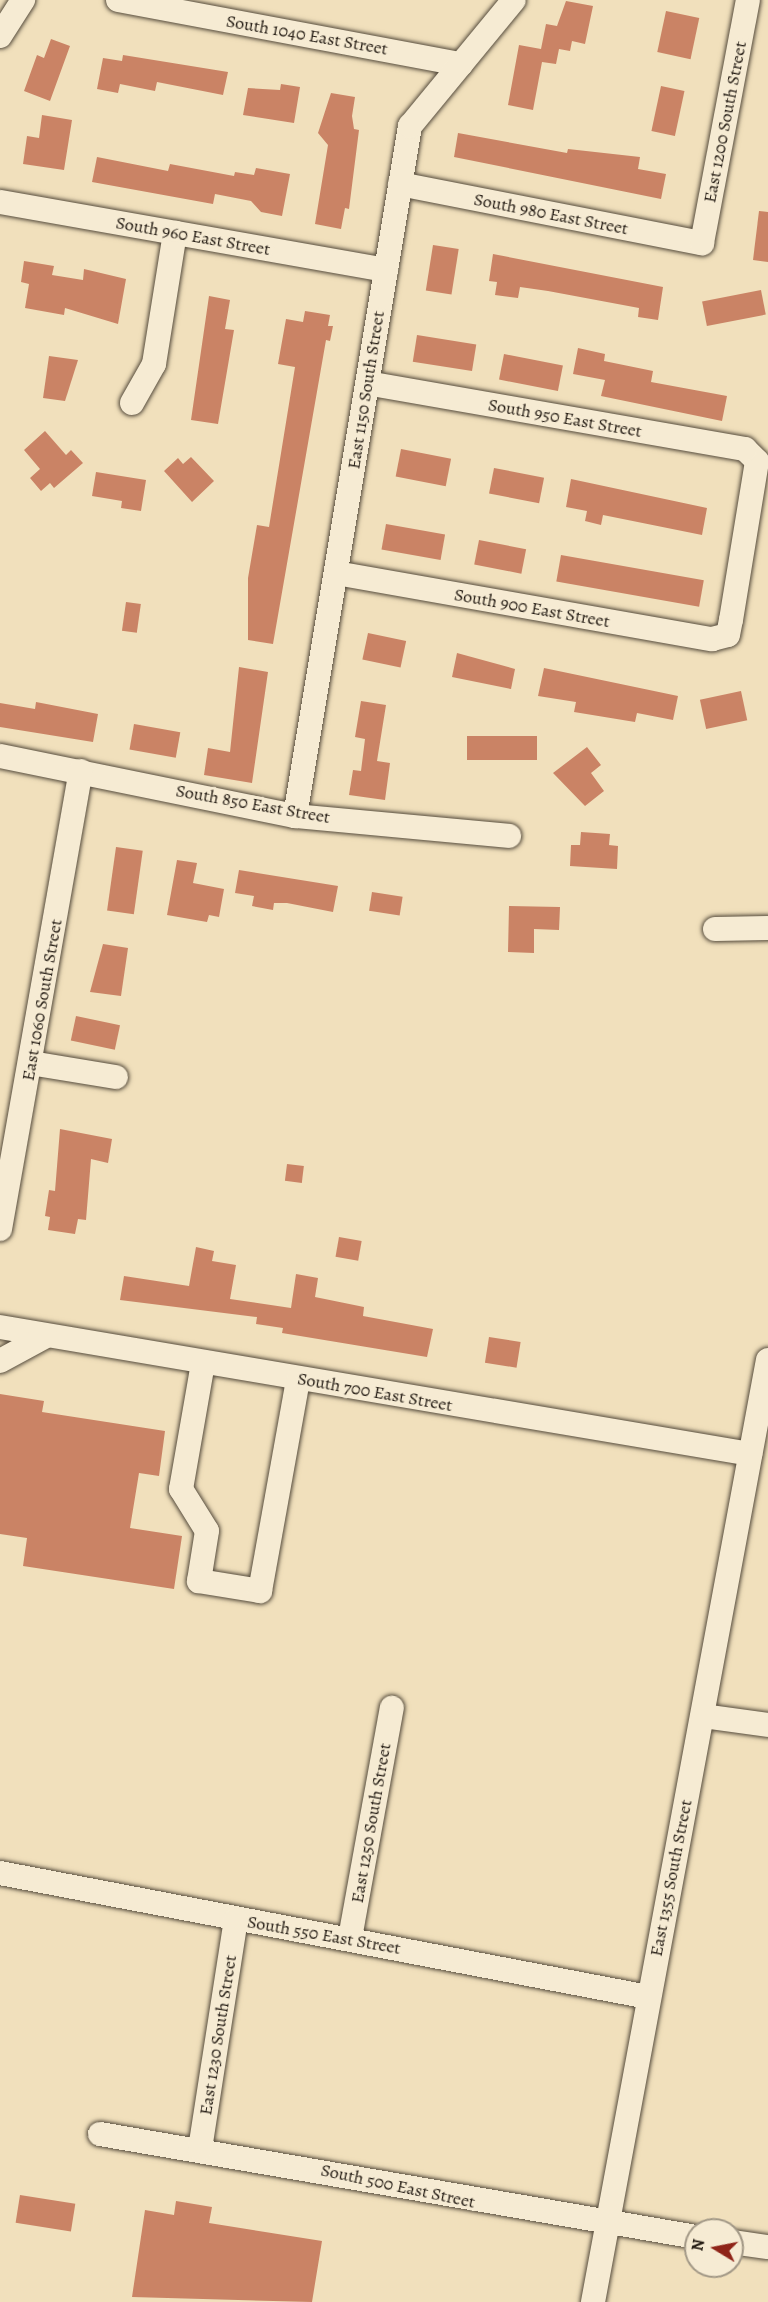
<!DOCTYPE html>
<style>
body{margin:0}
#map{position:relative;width:768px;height:2302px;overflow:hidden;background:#f1e0bc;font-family:Alegreya,serif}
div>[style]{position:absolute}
.building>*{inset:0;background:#ca8365;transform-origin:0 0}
.roads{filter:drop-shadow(0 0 2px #564c3d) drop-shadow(0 0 2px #564c3d)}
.minor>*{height:24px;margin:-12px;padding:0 12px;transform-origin:12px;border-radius:12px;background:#f6ebd3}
span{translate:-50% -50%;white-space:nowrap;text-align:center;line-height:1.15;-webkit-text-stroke:6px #f6ebd3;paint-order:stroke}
.street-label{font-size:18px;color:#231b13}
.north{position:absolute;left:684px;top:2218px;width:60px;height:60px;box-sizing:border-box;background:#f6ebd3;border:2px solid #a29886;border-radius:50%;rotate:280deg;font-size:16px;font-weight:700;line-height:24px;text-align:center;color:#231b13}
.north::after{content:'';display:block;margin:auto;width:21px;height:27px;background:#8f2418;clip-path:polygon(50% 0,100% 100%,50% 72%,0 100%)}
</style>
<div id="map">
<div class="building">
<i style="clip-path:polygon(566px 1px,593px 6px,585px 44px,572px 41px,570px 51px,559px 49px,556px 64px,542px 62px,533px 110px,508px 105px,519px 45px,541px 49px,546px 24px,557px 26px)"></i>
<i style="left:666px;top:11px;width:34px;height:42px;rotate:12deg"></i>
<i style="clip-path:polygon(51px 39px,70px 46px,50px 101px,24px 91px,37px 55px,44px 58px)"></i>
<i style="clip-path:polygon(123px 55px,228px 72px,223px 95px,157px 82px,155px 91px,120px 84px,118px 93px,97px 89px,103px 58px,122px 61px)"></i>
<i style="clip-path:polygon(281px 84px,300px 87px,294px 123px,243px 115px,248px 88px,280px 90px)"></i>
<i style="left:661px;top:86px;width:24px;height:46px;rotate:12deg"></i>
<i style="clip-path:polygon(331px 93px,355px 97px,352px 116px,354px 129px,359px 130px,349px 209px,345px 208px,341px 229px,315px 224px,328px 145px,318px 133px)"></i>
<i style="clip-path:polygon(42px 115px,72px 120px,64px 170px,23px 164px,27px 136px,39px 138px)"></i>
<i style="clip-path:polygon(458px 133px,567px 153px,568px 149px,640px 157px,638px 169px,666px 174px,661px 199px,454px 157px)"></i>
<i style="clip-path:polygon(97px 157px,168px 171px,170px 164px,234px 176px,235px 172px,254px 175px,256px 168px,290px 174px,282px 216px,261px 212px,251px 201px,215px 194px,213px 204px,92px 182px)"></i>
<i style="clip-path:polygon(759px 211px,768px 212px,768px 262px,753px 260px)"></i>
<i style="left:433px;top:245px;width:26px;height:46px;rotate:9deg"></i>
<i style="clip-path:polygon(493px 254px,663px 287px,658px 320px,638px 317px,639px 308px,548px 291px,520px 287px,518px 298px,495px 295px,497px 282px,489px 281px)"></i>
<i style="clip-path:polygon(24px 261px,54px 266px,52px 275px,83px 280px,84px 269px,126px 279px,118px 324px,65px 308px,64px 315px,25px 308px,29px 284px,21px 282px)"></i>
<i style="left:761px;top:290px;width:25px;height:60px;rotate:79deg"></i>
<i style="clip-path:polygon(209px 296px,230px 300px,225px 329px,234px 330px,218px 424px,191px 420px)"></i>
<i style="clip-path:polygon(305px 311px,330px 315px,328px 326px,333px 326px,330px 341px,326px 340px,273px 644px,248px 640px,248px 578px,257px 525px,269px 527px,295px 367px,278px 364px,286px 319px,303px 322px)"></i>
<i style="left:417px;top:335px;width:60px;height:27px;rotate:9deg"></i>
<i style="clip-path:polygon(578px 348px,605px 354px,604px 361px,653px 371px,651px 382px,727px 396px,722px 421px,601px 396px,605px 380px,573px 374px)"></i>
<i style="left:504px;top:354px;width:60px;height:26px;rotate:11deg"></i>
<i style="clip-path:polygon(49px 356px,78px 360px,65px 401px,43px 398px)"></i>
<i style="clip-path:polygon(45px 431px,66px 455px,71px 450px,83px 463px,54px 488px,50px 483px,41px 491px,30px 478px,40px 469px,24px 450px)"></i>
<i style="left:401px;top:449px;width:51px;height:28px;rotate:11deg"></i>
<i style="clip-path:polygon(191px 457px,214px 481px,192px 502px,164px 471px,178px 458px,183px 464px)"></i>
<i style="left:494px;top:468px;width:51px;height:26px;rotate:11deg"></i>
<i style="clip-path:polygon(96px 472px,146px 480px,141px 511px,121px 508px,122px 501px,92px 496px)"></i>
<i style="clip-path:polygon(571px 479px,707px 508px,702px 535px,603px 515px,601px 525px,585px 521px,587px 511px,566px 507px)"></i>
<i style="left:386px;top:524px;width:60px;height:26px;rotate:10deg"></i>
<i style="left:479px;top:540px;width:48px;height:25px;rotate:11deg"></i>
<i style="left:561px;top:555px;width:145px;height:27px;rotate:10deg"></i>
<i style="left:126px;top:602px;width:15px;height:29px;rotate:8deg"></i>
<i style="left:368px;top:633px;width:39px;height:27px;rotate:12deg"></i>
<i style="clip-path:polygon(457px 653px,515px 669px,511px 689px,452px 677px)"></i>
<i style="clip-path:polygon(239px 667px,268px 672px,252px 783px,204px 775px,208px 748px,230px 752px)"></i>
<i style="clip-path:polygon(544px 668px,678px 696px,673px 720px,637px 713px,635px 722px,574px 712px,576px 702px,538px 696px)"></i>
<i style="left:741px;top:691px;width:30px;height:42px;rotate:78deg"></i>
<i style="clip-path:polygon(361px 701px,386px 705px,377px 761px,390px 763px,385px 800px,349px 795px,353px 770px,361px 771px,365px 739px,355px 737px)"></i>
<i style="clip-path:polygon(36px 702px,98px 714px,93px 742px,0 727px,0 703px,35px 709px)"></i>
<i style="left:134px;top:724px;width:47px;height:26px;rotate:10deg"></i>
<i style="left:467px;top:736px;width:70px;height:24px"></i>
<i style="clip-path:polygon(587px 747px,601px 765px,591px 773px,604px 791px,585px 806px,553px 773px)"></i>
<i style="clip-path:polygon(581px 832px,610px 834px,609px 845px,618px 846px,617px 869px,570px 866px,571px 845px,580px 845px)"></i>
<i style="left:116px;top:847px;width:27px;height:64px;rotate:8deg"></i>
<i style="clip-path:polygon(177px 860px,197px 863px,193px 883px,224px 889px,219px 917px,209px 915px,207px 922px,167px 915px)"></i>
<i style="clip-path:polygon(239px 870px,338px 886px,333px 912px,287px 903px,274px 903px,273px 910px,252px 906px,254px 896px,235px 893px)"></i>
<i style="left:372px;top:892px;width:31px;height:19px;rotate:9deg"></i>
<i style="clip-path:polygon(509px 906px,560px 907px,559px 930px,534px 929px,534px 953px,508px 952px)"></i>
<i style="clip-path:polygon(103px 944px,128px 948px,121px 996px,90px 992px)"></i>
<i style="left:76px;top:1016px;width:45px;height:25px;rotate:12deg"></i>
<i style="clip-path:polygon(60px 1129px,112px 1139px,108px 1163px,91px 1159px,86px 1220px,78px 1219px,75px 1234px,48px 1230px,50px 1217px,45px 1216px,49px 1190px,55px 1191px)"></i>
<i style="left:287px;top:1164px;width:17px;height:17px;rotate:7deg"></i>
<i style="left:339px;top:1237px;width:23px;height:20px;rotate:10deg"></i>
<i style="clip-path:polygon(196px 1247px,214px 1251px,212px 1261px,236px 1265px,230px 1299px,291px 1308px,296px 1274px,318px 1278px,315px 1297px,364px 1307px,363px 1316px,433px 1329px,427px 1357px,282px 1333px,283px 1328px,256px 1324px,257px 1317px,120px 1300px,124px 1276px,189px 1286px)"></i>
<i style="left:489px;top:1337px;width:32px;height:26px;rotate:9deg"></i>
<i style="clip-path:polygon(0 1394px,44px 1401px,42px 1412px,165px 1431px,159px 1476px,139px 1473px,130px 1528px,182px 1536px,174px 1589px,23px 1566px,27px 1538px,0 1534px)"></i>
<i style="left:20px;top:2195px;width:56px;height:28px;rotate:9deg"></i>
<i style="clip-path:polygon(176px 2201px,212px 2207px,209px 2223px,322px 2241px,312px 2302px,132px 2297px,145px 2210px,174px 2215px)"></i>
</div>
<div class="roads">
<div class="minor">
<i style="left:118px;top:0;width:349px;rotate:10.6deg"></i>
<i style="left:0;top:36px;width:43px;rotate:-57.4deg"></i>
<i style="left:400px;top:184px;width:308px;rotate:11.1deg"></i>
<i style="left:702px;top:243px;width:247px;rotate:-79.3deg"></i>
<i style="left:0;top:202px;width:392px;rotate:10deg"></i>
<i style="left:132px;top:403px;width:45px;rotate:-60.6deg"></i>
<i style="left:154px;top:364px;width:133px;rotate:-80.9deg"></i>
<i style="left:336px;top:573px;width:382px;rotate:10deg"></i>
<i style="left:712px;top:639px;width:16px;rotate:-14deg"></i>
<i style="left:728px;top:635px;width:15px;rotate:-79deg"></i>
<i style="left:731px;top:620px;width:161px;rotate:-80.7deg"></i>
<i style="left:757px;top:461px;width:17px;rotate:-135deg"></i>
<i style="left:745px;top:449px;width:383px;rotate:-170.1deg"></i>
<i style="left:0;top:756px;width:301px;rotate:11.5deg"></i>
<i style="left:295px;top:816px;width:215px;rotate:5.3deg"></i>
<i style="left:295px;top:816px;width:700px;rotate:-80.54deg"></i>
<i style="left:410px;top:126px;width:163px;rotate:-50.5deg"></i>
<i style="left:715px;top:929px;width:53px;rotate:-1.1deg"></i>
<i style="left:31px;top:1063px;width:86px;rotate:9.4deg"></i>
<i style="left:0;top:1229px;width:465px;rotate:-80deg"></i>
<i style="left:0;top:1327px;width:761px;rotate:9.61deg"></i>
<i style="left:0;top:1361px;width:52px;rotate:-28.5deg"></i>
<i style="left:203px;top:1363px;width:128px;rotate:99.9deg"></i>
<i style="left:181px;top:1489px;width:49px;rotate:58.2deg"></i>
<i style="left:207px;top:1531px;width:51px;rotate:99.1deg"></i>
<i style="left:199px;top:1581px;width:62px;rotate:9.3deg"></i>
<i style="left:260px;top:1591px;width:215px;rotate:-79.8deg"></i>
<i style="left:703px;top:1716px;width:66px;rotate:7.9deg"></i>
<i style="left:0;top:1873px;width:660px;rotate:10.83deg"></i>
<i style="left:350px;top:1938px;width:234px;rotate:-79.7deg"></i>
<i style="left:100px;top:2134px;width:605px;rotate:9.8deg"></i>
<i style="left:200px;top:2149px;width:232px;rotate:-81.1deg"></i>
<i style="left:732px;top:2242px;width:36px;rotate:8deg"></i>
<i style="left:593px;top:2302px;width:958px;rotate:-79.48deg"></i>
</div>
</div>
<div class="street-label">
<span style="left:307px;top:35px;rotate:10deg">South 1040 East Street</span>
<span style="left:725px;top:122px;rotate:-79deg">East 1200 South Street</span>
<span style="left:551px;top:214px;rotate:11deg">South 980 East Street</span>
<span style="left:193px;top:236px;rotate:10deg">South 960 East Street</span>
<span style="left:366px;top:390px;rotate:-81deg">East 1150 South Street</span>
<span style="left:565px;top:418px;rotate:10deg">South 950 East Street</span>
<span style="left:532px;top:608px;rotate:10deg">South 900 East Street</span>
<span style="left:253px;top:804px;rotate:10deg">South 850 East Street</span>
<span style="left:42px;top:1000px;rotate:-80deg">East 1060 South Street</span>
<span style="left:375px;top:1392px;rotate:10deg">South 700 East Street</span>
<span style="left:371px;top:1823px;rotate:-80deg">East 1250 South Street</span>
<span style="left:671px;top:1878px;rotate:-79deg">East 1355 South Street</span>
<span style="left:324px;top:1935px;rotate:10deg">South 550 East Street</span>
<span style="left:218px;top:2035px;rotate:-81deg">East 1230 South Street</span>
<span style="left:398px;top:2186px;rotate:12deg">South 500 East Street</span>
</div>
<div class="north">N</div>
</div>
